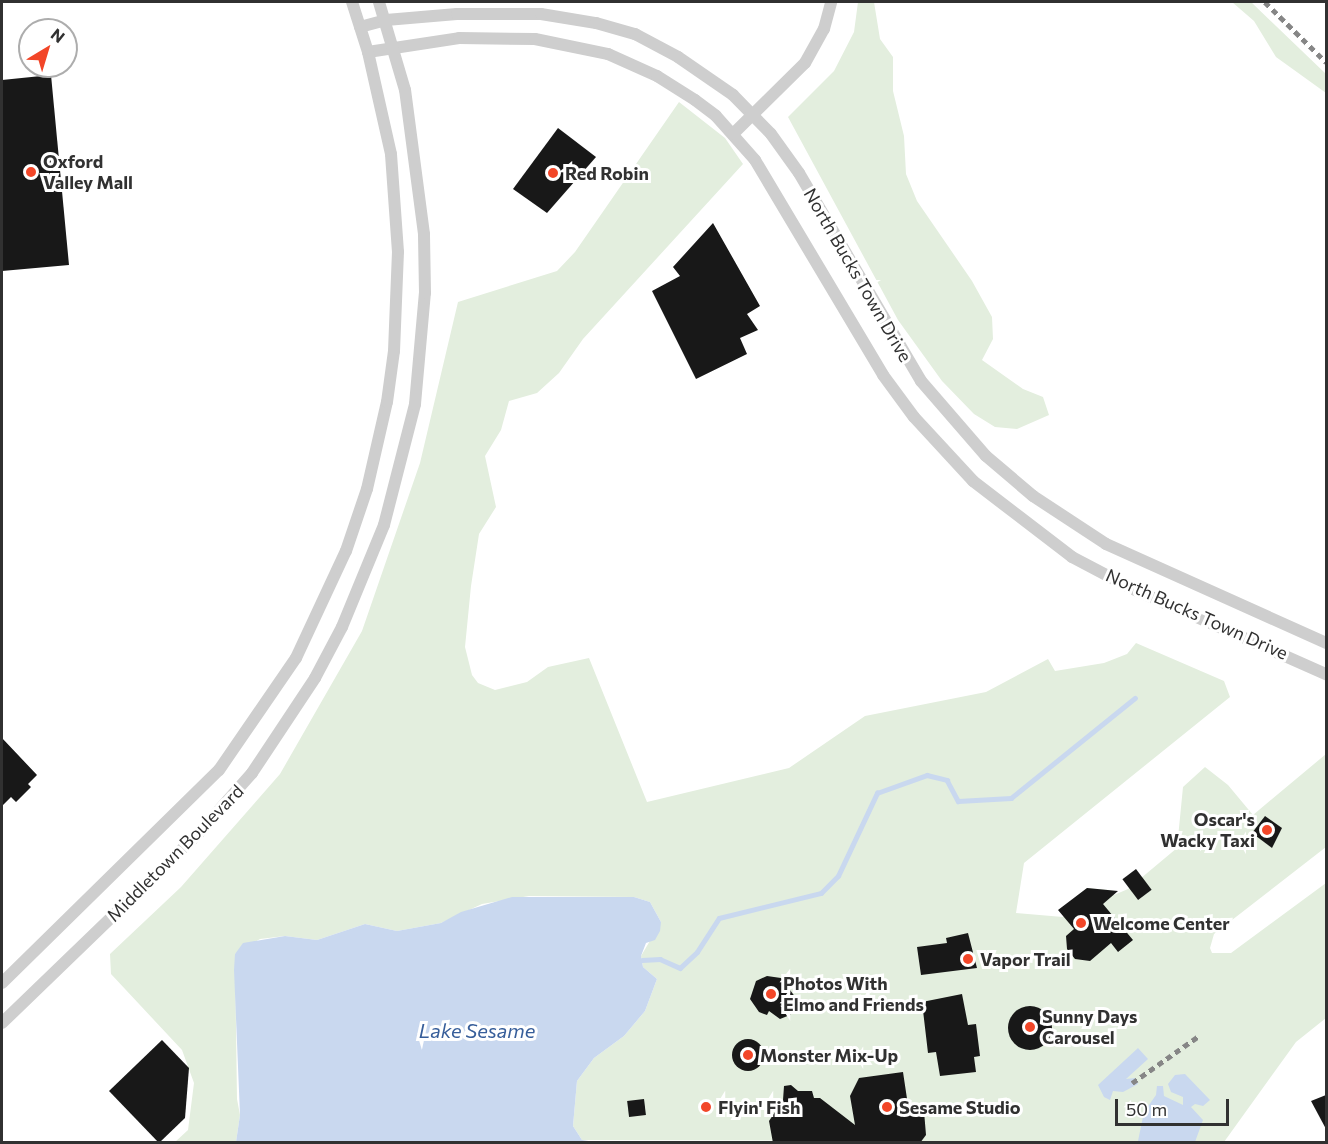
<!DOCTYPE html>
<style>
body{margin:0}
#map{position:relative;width:1328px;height:1144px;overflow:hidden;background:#fff;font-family:Commissioner,sans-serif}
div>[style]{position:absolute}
.green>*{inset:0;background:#e3eede}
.water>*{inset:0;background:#c9d8ef}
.stream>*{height:4.5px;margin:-2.25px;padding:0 2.25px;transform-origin:2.25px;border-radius:2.25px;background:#c9d8ef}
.building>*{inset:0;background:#181818;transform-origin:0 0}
.round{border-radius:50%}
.minor>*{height:12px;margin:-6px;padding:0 6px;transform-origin:6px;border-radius:6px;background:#cecece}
.rail>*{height:4.5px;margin-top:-2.25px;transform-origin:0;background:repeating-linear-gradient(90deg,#868686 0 6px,transparent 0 10.5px)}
.dots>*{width:16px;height:16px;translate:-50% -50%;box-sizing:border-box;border:3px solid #fff;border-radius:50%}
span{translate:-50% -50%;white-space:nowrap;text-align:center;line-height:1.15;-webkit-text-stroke:6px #fff;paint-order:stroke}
.poi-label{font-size:18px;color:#313131;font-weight:700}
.left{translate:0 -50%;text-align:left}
.right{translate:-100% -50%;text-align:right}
.street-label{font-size:18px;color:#313131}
.water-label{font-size:20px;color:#375e9a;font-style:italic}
.frame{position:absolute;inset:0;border:3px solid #313131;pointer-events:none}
.north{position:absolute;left:18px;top:18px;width:60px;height:60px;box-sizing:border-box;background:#fff;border:2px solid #adadad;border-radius:50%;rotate:38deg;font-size:16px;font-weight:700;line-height:24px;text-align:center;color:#313131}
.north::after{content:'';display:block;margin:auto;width:21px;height:27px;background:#f24628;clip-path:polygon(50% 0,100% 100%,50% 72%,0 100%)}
.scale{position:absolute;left:1115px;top:1099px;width:114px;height:27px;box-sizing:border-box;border:3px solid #313131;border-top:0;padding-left:8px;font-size:18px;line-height:21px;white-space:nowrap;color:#313131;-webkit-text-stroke:4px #fff;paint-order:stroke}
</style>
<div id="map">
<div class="green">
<i style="clip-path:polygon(858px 2px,874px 2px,880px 39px,893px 57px,893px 91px,904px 136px,906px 174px,917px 201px,972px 281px,992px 317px,993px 339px,982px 360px,1023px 389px,1043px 397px,1049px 415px,1017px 429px,995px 427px,974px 414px,942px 381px,898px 320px,788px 117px,834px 71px,854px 32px)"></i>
<i style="clip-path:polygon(1232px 2px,1251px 2px,1326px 74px,1326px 93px,1276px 57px,1254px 21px)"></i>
<i style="clip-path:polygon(679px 102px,725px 138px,743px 164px,583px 339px,559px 373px,537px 393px,509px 401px,501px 430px,485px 456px,496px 507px,479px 534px,471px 586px,465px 647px,472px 675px,478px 683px,495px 690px,527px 682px,548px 667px,589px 658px,647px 802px,789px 768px,865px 716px,986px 692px,1048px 659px,1055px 671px,1104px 663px,1127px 654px,1136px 643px,1224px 681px,1230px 697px,1024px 863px,1016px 913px,1063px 917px,1071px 901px,1087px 888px,1109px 890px,1114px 895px,1128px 889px,1177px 848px,1183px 787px,1205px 767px,1228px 785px,1253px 815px,1326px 754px,1326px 847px,1214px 934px,1210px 948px,1212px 953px,1231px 953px,1326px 883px,1326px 1018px,1296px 1042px,1224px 1142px,582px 1140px,573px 1126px,577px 1081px,594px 1058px,624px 1036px,645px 1011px,657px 979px,643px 967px,641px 956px,661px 922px,650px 902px,634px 897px,529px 896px,482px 904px,441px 923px,397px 931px,365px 924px,317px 940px,285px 936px,260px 939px,235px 954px,237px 1099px,240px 1115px,236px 1142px,175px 1142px,188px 1130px,194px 1083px,182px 1050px,111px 974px,110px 954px,181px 887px,280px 774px,362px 631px,420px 463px,458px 302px,557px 271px,575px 252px)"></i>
</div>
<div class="water">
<i style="clip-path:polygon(512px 897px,634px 897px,650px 902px,661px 922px,660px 931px,655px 940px,646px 943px,641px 956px,643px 967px,657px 979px,645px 1011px,624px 1036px,594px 1058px,577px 1081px,573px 1126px,582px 1140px,595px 1142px,236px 1142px,240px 1115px,234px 970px,235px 954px,243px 943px,285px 936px,317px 940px,365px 924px,397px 931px,441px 923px,461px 912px)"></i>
<i style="clip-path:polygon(1138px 1048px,1148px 1059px,1126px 1079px,1135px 1078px,1138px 1084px,1123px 1092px,1113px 1091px,1110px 1100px,1104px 1097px,1098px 1085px)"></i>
<i style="clip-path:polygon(1185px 1074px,1210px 1100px,1203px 1106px,1195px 1104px,1191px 1107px,1203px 1120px,1195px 1142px,1138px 1141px,1144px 1112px,1156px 1095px,1157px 1086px,1163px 1086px,1164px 1096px,1183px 1105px,1183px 1097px,1171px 1092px,1168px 1084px,1175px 1075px)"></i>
</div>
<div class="stream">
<i style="left:642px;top:960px;width:18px;rotate:-3deg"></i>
<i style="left:660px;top:959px;width:22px;rotate:24deg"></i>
<i style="left:680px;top:968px;width:23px;rotate:-43deg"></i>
<i style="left:697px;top:952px;width:40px;rotate:-57.1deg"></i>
<i style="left:719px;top:918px;width:105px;rotate:-13.8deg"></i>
<i style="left:821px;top:893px;width:24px;rotate:-45deg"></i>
<i style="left:838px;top:876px;width:92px;rotate:-64.8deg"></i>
<i style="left:877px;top:793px;width:53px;rotate:-19.8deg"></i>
<i style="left:927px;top:775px;width:21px;rotate:14deg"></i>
<i style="left:947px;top:780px;width:24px;rotate:62deg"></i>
<i style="left:958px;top:801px;width:53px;rotate:-3.2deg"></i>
<i style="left:1011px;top:798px;width:159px;rotate:-38.9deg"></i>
</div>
<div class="building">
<i style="clip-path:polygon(51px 75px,69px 265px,2px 271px,2px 80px)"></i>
<i style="clip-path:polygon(558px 128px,596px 157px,547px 213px,513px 189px)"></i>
<i style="clip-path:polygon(713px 223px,760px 306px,747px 314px,758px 330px,740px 338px,747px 354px,696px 379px,652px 291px,680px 276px,673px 267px)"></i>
<i style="clip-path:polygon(2px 738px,37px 775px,28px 784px,31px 787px,16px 802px,11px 797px,2px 806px)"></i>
<i style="clip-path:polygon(1265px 816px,1282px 828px,1272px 848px,1252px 833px)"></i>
<i style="left:1136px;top:869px;width:26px;height:17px;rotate:53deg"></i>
<i style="clip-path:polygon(1087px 888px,1118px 891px,1103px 904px,1133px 940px,1118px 952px,1111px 943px,1090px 961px,1075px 959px,1067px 949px,1066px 936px,1074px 929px,1058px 910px)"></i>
<i style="clip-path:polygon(968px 933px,977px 968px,921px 975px,917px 947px,947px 943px,946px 938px)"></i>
<i style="clip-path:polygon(767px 976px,781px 978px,796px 998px,790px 1015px,780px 1019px,769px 1011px,767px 1015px,759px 1012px,750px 999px,756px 981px)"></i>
<i style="clip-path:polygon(962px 994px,968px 1025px,976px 1024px,980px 1056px,974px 1057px,976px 1072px,940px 1076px,936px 1052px,928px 1053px,922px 1002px)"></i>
<i class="round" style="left:1008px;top:1006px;width:44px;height:44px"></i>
<i class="round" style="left:732px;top:1039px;width:32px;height:32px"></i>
<i style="clip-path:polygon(162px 1040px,189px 1068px,185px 1118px,159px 1143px,109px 1091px)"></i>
<i style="clip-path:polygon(903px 1072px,909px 1112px,924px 1111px,926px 1135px,920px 1143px,773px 1143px,769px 1121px,783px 1100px,784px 1086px,791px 1085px,798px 1091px,812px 1091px,814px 1098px,820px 1098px,855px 1125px,850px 1096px,859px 1078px)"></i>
<i style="clip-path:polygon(1326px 1095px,1326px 1129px,1311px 1101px)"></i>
<i style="left:644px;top:1099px;width:16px;height:17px;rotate:83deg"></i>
</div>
<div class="minor">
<i style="left:360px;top:27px;width:27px;rotate:-15deg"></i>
<i style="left:386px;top:20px;width:71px;rotate:-4.8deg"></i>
<i style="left:457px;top:14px;width:84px"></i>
<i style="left:541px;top:14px;width:56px;rotate:9.3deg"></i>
<i style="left:596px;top:23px;width:41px;rotate:15.8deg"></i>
<i style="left:635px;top:34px;width:49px;rotate:28.1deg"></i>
<i style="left:678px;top:57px;width:67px;rotate:34.6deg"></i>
<i style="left:733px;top:95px;width:54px;rotate:45.7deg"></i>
<i style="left:771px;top:134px;width:48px;rotate:54.3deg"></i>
<i style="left:799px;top:173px;width:241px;rotate:59.6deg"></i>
<i style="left:921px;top:381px;width:99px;rotate:49.1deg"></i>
<i style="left:986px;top:456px;width:62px;rotate:40.4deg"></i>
<i style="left:1033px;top:496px;width:87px;rotate:33.3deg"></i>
<i style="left:1106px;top:544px;width:241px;rotate:24.2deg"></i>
<i style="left:368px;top:52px;width:92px;rotate:-8.7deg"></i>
<i style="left:459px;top:38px;width:76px;rotate:0.8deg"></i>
<i style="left:535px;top:39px;width:75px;rotate:11.6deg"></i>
<i style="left:608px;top:54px;width:54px;rotate:24.2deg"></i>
<i style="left:657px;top:76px;width:45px;rotate:32.3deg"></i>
<i style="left:695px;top:100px;width:26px;rotate:37deg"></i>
<i style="left:716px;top:116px;width:59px;rotate:48.4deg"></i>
<i style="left:755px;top:160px;width:250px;rotate:59.2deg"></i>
<i style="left:883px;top:375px;width:52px;rotate:53.6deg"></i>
<i style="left:914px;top:417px;width:87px;rotate:47.3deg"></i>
<i style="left:973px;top:481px;width:125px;rotate:37.5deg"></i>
<i style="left:1072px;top:557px;width:69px;rotate:27.7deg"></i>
<i style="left:1133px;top:589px;width:211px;rotate:23.8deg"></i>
<i style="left:733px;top:134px;width:101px;rotate:-44.6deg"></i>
<i style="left:805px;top:63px;width:39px;rotate:-61deg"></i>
<i style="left:824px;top:29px;width:28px;rotate:-75deg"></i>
<i style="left:2px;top:983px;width:304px;rotate:-44.5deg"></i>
<i style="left:219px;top:770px;width:136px;rotate:-55.5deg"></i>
<i style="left:296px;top:658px;width:118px;rotate:-65deg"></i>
<i style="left:346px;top:551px;width:65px;rotate:-71.3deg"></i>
<i style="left:367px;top:489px;width:89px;rotate:-77.1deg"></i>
<i style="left:387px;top:402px;width:51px;rotate:-82.2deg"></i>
<i style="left:394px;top:351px;width:99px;rotate:-87.7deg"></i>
<i style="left:398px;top:252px;width:98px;rotate:-94.1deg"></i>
<i style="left:391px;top:154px;width:105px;rotate:-102.7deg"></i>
<i style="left:368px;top:52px;width:52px;rotate:-107.7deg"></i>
<i style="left:2px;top:1023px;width:271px;rotate:-44deg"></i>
<i style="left:197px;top:835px;width:83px;rotate:-48.4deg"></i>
<i style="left:252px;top:773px;width:114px;rotate:-56.4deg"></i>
<i style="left:315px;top:678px;width:58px;rotate:-62.1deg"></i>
<i style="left:342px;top:627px;width:110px;rotate:-67.6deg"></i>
<i style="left:384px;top:525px;width:125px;rotate:-75.6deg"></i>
<i style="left:415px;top:404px;width:111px;rotate:-84.9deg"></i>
<i style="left:425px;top:293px;width:59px;rotate:-91deg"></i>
<i style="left:424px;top:234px;width:145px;rotate:-97.5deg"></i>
<i style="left:405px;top:90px;width:92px;rotate:-106.5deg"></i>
</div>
<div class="rail">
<i style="left:1265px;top:2px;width:86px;rotate:44.5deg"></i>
<i style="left:1132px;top:1083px;width:83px;rotate:-35.2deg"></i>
</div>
<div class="dots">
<i style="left:31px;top:172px;background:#f24628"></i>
<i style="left:553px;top:173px;background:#f24628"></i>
<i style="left:1267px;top:830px;background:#f24628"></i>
<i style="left:1081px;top:923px;background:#f24628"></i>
<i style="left:968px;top:959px;background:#f24628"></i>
<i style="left:771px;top:994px;background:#f24628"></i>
<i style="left:1030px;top:1027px;background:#f24628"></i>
<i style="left:748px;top:1055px;background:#f24628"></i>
<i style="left:706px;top:1107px;background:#f24628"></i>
<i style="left:887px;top:1107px;background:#f24628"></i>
</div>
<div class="poi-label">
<span class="left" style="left:43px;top:172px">Oxford<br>Valley Mall</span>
<span class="left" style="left:565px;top:173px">Red Robin</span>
<span class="right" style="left:1255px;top:830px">Oscar's<br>Wacky Taxi</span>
<span class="left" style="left:1093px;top:923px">Welcome Center</span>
<span class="left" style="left:980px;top:959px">Vapor Trail</span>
<span class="left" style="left:783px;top:994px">Photos With<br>Elmo and Friends</span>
<span class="left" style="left:1042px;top:1027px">Sunny Days<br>Carousel</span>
<span class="left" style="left:760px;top:1055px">Monster Mix-Up</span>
<span class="left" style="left:718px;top:1107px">Flyin' Fish</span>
<span class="left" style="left:899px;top:1107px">Sesame Studio</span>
</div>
<div class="street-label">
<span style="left:858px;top:275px;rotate:60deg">North Bucks Town Drive</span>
<span style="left:1197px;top:614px;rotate:24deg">North Bucks Town Drive</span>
<span style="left:175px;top:853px;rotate:-45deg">Middletown Boulevard</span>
</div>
<div class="water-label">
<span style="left:477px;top:1030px">Lake Sesame</span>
</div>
<div class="frame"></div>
<div class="north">N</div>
<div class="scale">50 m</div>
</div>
